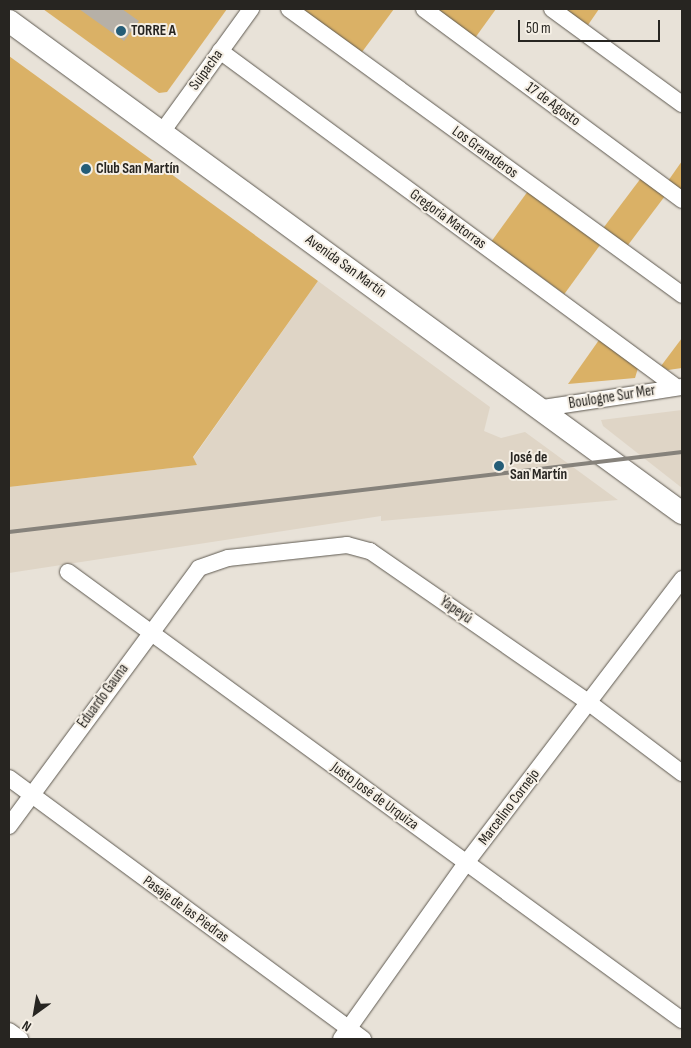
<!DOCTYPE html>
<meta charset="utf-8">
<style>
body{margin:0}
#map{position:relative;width:691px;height:1048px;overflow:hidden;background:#e8e2d8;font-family:"Sofia Sans Condensed",sans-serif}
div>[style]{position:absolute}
.built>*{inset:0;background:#dfd5c6}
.green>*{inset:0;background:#dab166;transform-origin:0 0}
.building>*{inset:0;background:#b6b0a7}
.roads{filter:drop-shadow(0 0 1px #5e5950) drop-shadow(0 0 1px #5e5950)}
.street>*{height:16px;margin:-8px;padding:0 8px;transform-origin:8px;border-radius:8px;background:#fff}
.secondary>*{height:22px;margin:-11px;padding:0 11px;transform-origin:11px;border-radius:11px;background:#fff}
.rail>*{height:4px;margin:-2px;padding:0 2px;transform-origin:2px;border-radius:2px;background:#86827b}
.dots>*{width:14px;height:14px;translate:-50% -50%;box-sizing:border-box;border:2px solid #f5efe5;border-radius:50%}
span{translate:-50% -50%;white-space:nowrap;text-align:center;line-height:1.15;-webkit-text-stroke:4px #f5efe5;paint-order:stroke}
.poi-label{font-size:15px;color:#272521;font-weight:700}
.left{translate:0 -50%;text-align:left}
.street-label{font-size:15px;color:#272521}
.frame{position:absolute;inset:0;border:10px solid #272521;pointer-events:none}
.north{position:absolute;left:10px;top:988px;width:50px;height:50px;-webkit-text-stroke:4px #f5efe5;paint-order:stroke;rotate:212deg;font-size:14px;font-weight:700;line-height:20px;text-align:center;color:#272521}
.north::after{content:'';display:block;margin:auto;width:18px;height:22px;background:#272521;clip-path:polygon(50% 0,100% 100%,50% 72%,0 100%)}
.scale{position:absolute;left:518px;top:20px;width:142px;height:22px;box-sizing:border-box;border:2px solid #272521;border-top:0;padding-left:6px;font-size:15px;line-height:18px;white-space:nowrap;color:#272521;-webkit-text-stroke:4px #f5efe5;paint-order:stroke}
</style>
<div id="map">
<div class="built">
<i style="clip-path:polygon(318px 281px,490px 407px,484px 431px,501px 438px,525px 432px,618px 500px,381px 521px,381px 516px,9px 573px,9px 487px,197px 465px,193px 458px)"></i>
<i style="clip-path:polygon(682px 410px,682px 488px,603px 426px,601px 420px)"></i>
</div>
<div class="green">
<i style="clip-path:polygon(43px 9px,227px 9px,167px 92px,159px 93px)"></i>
<i style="clip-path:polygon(302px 9px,394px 9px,362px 52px)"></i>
<i style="clip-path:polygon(435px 9px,496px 9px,475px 38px)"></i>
<i style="clip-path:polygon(564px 9px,599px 9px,588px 25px)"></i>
<i style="clip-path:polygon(9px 56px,318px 281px,193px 457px,197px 465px,9px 487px)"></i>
<i style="clip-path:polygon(682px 161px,682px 191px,668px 181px)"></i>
<i style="left:641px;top:178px;width:30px;height:62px;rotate:37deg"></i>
<i style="left:528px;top:191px;width:90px;height:62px;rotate:36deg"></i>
<i style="clip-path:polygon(682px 338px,682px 368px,668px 370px,661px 366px)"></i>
<i style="clip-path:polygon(599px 340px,638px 368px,635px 378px,568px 384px)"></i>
</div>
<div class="building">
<i style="clip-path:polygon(79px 9px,122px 9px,139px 21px,124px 41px)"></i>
</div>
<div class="roads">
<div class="street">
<i style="left:289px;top:9px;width:486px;rotate:36deg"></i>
<i style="left:424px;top:9px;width:321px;rotate:36.5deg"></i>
<i style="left:552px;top:9px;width:161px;rotate:36.2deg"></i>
<i style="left:220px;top:51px;width:566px;rotate:36.38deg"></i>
<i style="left:162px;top:132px;width:152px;rotate:-54.1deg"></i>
<i style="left:543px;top:408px;width:141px;rotate:-8.6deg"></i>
<i style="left:68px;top:572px;width:760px;rotate:36.12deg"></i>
<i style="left:9px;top:778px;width:440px;rotate:36.4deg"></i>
<i style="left:9px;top:826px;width:320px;rotate:-53.6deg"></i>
<i style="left:199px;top:568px;width:31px;rotate:-19deg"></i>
<i style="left:228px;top:558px;width:120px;rotate:-6.2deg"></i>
<i style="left:347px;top:545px;width:24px;rotate:15deg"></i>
<i style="left:370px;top:551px;width:265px;rotate:34.7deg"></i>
<i style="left:588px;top:702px;width:118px;rotate:37.1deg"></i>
<i style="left:9px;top:1031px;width:14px;rotate:36deg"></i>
<i style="left:341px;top:1039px;width:216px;rotate:-54.6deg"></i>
<i style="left:466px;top:863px;width:357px;rotate:-52.7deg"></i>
</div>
<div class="secondary">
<i style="left:9px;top:21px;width:834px;rotate:36.17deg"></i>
</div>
</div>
<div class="rail">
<i style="left:9px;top:532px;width:678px;rotate:-6.78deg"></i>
</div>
<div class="dots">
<i style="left:121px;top:31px;background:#255d77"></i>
<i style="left:86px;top:169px;background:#255d77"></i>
<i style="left:499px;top:466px;background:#255d77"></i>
</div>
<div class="poi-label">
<span class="left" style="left:131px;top:31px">TORRE A</span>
<span class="left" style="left:96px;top:169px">Club San Martín</span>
<span class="left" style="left:510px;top:466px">José de<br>San Martín</span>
</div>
<div class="street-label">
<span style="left:206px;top:70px;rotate:-54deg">Suipacha</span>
<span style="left:553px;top:104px;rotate:36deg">17 de Agosto</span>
<span style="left:485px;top:152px;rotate:36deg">Los Granaderos</span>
<span style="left:448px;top:219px;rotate:36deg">Gregoria Matorras</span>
<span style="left:346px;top:266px;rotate:36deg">Avenida San Martín</span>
<span style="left:612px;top:397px;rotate:-9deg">Boulogne Sur Mer</span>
<span style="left:456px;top:610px;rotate:35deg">Yapeyú</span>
<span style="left:103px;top:696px;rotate:-54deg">Eduardo Gauna</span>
<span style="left:375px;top:796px;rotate:36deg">Justo José de Urquiza</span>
<span style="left:509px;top:807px;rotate:-53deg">Marcelino Cornejo</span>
<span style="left:186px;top:909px;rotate:36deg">Pasaje de las Piedras</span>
</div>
<div class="frame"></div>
<div class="north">N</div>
<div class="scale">50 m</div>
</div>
